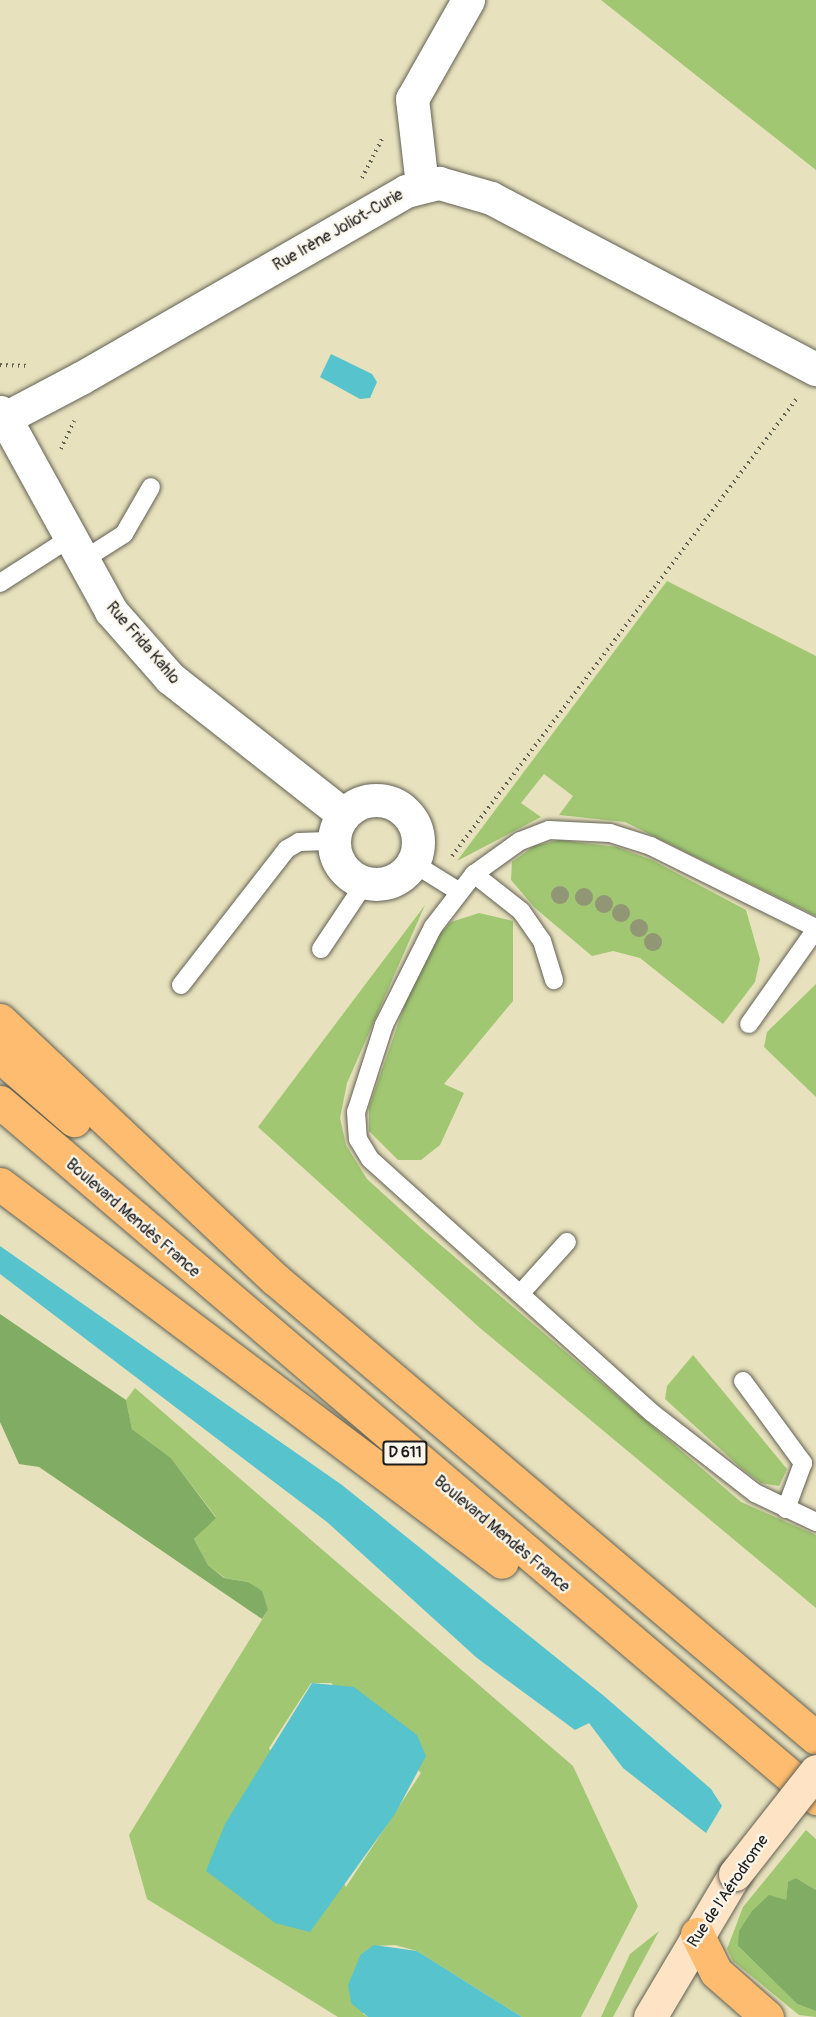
<!DOCTYPE html>
<meta charset="utf-8">
<style>
body{margin:0}
#map{position:relative;width:816px;height:2017px;overflow:hidden;background:#e7e1bd;font-family:Pangolin,sans-serif}
div>[style]{position:absolute}
.green>*{inset:0;background:#a1c772}
.forest>*{inset:0;background:#80ac64}
.water>*{inset:0;background:#56c3cd}
.path>*{height:4px;margin-top:-2px;transform-origin:0;background:repeating-linear-gradient(90deg,#636154 0 1.5px,transparent 0 6px)}
.roads{filter:drop-shadow(0 0 2px #636154) drop-shadow(0 0 2px #636154)}
.lane>*{height:18px;margin:-9px;padding:0 9px;transform-origin:9px;border-radius:9px;background:#fff}
.street>*{height:33px;margin:-16.5px;padding:0 16.5px;transform-origin:16.5px;border-radius:16.5px;background:#fff}
.street>.ring{margin:-16.5px;padding:0;box-sizing:content-box;background:none;border:33px solid #fff;border-radius:50%}
.secondary>*{height:33px;margin:-16.5px;padding:0 16.5px;transform-origin:16.5px;border-radius:16.5px;background:#fee4c5}
.primary>*{height:33px;margin:-16.5px;padding:0 16.5px;transform-origin:16.5px;border-radius:16.5px;background:#fdbc6f}
.highway>*{height:33px;margin:-16.5px;padding:0 16.5px;transform-origin:16.5px;border-radius:16.5px;background:#fdbc6f}
.bridges{filter:drop-shadow(0 0 2px #636154) drop-shadow(0 0 2px #636154)}
.secondary-bridge>*{height:33px;margin:-16.5px;padding:0 16.5px;transform-origin:16.5px;border-radius:16.5px;background:#fee4c5}
.trees>*{width:18px;height:18px;margin:-9px;border-radius:50%;background:#919675}
span{translate:-50% -50%;white-space:nowrap;text-align:center;line-height:1.15;-webkit-text-stroke:4.5px #fbf7ec;paint-order:stroke}
.shield-label span{padding:2px 4px;background:#fbf7ec;border:2px solid;border-radius:4px;-webkit-text-stroke-width:0}
.shield-label{font-size:15px;color:#1c1c1c;font-weight:700}
.street-label{font-size:16px;color:#1c1c1c}
</style>
<div id="map">
<div class="green">
<i style="clip-path:polygon(601px 0,816px 0,816px 170px)"></i>
<i style="clip-path:polygon(667px 581px,816px 656px,816px 916px,625px 822px,559px 815px,573px 796px,544px 774px,521px 803px,541px 817px,457px 861px)"></i>
<i style="clip-path:polygon(559px 840px,617px 847px,652px 860px,746px 910px,760px 959px,755px 982px,723px 1024px,640px 958px,613px 951px,592px 956px,535px 908px,511px 880px,512px 862px,534px 846px)"></i>
<i style="clip-path:polygon(425px 905px,347px 1083px,340px 1118px,346px 1145px,367px 1179px,422px 1229px,741px 1502px,816px 1535px,816px 1608px,480px 1328px,258px 1127px)"></i>
<i style="clip-path:polygon(479px 913px,513px 921px,513px 1001px,444px 1084px,464px 1093px,440px 1145px,421px 1160px,398px 1160px,369px 1131px,369px 1107px,410px 990px,439px 935px,451px 922px)"></i>
<i style="clip-path:polygon(816px 984px,816px 1097px,764px 1047px,767px 1032px)"></i>
<i style="clip-path:polygon(693px 1355px,787px 1469px,779px 1486px,761px 1483px,740px 1467px,665px 1399px,667px 1386px)"></i>
<i style="clip-path:polygon(evenodd,135px 1388px,573px 1766px,638px 1906px,581px 2017px,522px 2017px,417px 1951px,395px 1945px,374px 1946px,361px 1954px,363px 2014px,368px 2017px,338px 2017px,147px 1899px,129px 1835px,268px 1610px,248px 1582px,225px 1578px,208px 1565px,194px 1539px,216px 1517px,171px 1458px,132px 1429px,126px 1400px,135px 1388px,311px 1683px,331px 1683px,421px 1773px,346px 1887px,269px 1748px,311px 1683px)"></i>
<i style="clip-path:polygon(806px 1830px,816px 1839px,816px 1890px,796px 1878px,788px 1883px,786px 1901px,738px 1946px,797px 2004px,816px 2011px,816px 2017px,799px 2015px,733px 1961px,727px 1949px,743px 1907px)"></i>
<i style="clip-path:polygon(659px 1931px,613px 2017px,601px 2017px,630px 1954px)"></i>
</div>
<div class="forest">
<i style="clip-path:polygon(0 1314px,126px 1400px,132px 1429px,171px 1458px,216px 1518px,194px 1539px,208px 1565px,224px 1578px,248px 1582px,262px 1591px,268px 1610px,262px 1619px,39px 1467px,19px 1464px,0 1422px)"></i>
<i style="clip-path:polygon(796px 1878px,816px 1890px,816px 2011px,797px 2004px,738px 1946px,739px 1931px,752px 1911px,769px 1895px,786px 1900px,788px 1882px)"></i>
</div>
<div class="water">
<i style="clip-path:polygon(331px 354px,372px 374px,377px 382px,370px 398px,360px 399px,320px 377px)"></i>
<i style="clip-path:polygon(0 1246px,342px 1485px,604px 1696px,711px 1789px,722px 1806px,706px 1833px,623px 1768px,589px 1723px,575px 1730px,477px 1658px,327px 1522px,0 1274px)"></i>
<i style="clip-path:polygon(312px 1683px,354px 1687px,417px 1735px,426px 1756px,395px 1814px,310px 1932px,275px 1923px,206px 1871px,225px 1824px)"></i>
<i style="clip-path:polygon(374px 1945px,417px 1951px,522px 2017px,368px 2017px,351px 2003px,348px 1985px,361px 1954px)"></i>
</div>
<div class="path">
<i style="left:362px;top:178px;width:44px;rotate:-62.9deg"></i>
<i style="left:0;top:365px;width:30px;rotate:2deg"></i>
<i style="left:61px;top:449px;width:31px;rotate:-65deg"></i>
<i style="left:452px;top:856px;width:575px;rotate:-52.99deg"></i>
</div>
<div class="roads">
<div class="lane">
<i style="left:80px;top:562px;width:52px;rotate:-32.5deg"></i>
<i style="left:124px;top:534px;width:54px;rotate:-60.1deg"></i>
<i style="left:0;top:583px;width:80px;rotate:-32.7deg"></i>
<i style="left:413px;top:863px;width:53px;rotate:31.9deg"></i>
<i style="left:474px;top:874px;width:60px;rotate:38.2deg"></i>
<i style="left:521px;top:911px;width:37px;rotate:55deg"></i>
<i style="left:542px;top:941px;width:41px;rotate:72.9deg"></i>
<i style="left:816px;top:928px;width:184px;rotate:-153.6deg"></i>
<i style="left:651px;top:846px;width:43px;rotate:-162.4deg"></i>
<i style="left:610px;top:833px;width:61px;rotate:-177.2deg"></i>
<i style="left:549px;top:830px;width:31px;rotate:159deg"></i>
<i style="left:520px;top:841px;width:57px;rotate:144.3deg"></i>
<i style="left:474px;top:874px;width:67px;rotate:127.7deg"></i>
<i style="left:433px;top:927px;width:110px;rotate:116.6deg"></i>
<i style="left:384px;top:1025px;width:91px;rotate:107.8deg"></i>
<i style="left:356px;top:1112px;width:27px;rotate:86deg"></i>
<i style="left:358px;top:1139px;width:23px;rotate:59deg"></i>
<i style="left:370px;top:1159px;width:378px;rotate:42deg"></i>
<i style="left:651px;top:1412px;width:132px;rotate:37.9deg"></i>
<i style="left:755px;top:1493px;width:68px;rotate:25.4deg"></i>
<i style="left:321px;top:949px;width:79px;rotate:-56.3deg"></i>
<i style="left:181px;top:985px;width:172px;rotate:-52.1deg"></i>
<i style="left:287px;top:849px;width:14px;rotate:-30deg"></i>
<i style="left:299px;top:842px;width:35px;rotate:-2deg"></i>
<i style="left:749px;top:1024px;width:116px;rotate:-54.8deg"></i>
<i style="left:520px;top:1294px;width:70px;rotate:-47.9deg"></i>
<i style="left:743px;top:1381px;width:102px;rotate:53.8deg"></i>
<i style="left:803px;top:1463px;width:49px;rotate:110.3deg"></i>
</div>
<div class="street">
<i style="left:422px;top:185px;width:87px;rotate:-96.6deg"></i>
<i style="left:412px;top:99px;width:114px;rotate:-60.5deg"></i>
<i style="left:0;top:412px;width:8px;rotate:50deg"></i>
<i style="left:5px;top:418px;width:86px;rotate:-27.8deg"></i>
<i style="left:81px;top:378px;width:375px;rotate:-29.9deg"></i>
<i style="left:406px;top:191px;width:34px;rotate:-14deg"></i>
<i style="left:439px;top:183px;width:54px;rotate:16.1deg"></i>
<i style="left:491px;top:198px;width:367px;rotate:27.8deg"></i>
<i style="left:5px;top:418px;width:220px;rotate:61.2deg"></i>
<i style="left:111px;top:611px;width:89px;rotate:48.6deg"></i>
<i style="left:170px;top:678px;width:221px;rotate:38.2deg"></i>
<i class="ring" style="left:334px;top:800px;width:51px;height:51px"></i>
</div>
<div class="secondary">
<i style="left:650px;top:2017px;width:166px;rotate:-59.3deg"></i>
</div>
<div class="primary">
<i style="left:0;top:1020px;width:378px;rotate:43.3deg"></i>
<i style="left:0;top:1056px;width:98px;rotate:40.9deg"></i>
<i style="left:0;top:1102px;width:1073px;rotate:40.46deg"></i>
<i style="left:0;top:1184px;width:628px;rotate:36.98deg"></i>
</div>
<div class="highway">
<i style="left:275px;top:1279px;width:709px;rotate:40.31deg"></i>
<i style="left:697px;top:1934px;width:42px;rotate:63.4deg"></i>
<i style="left:716px;top:1972px;width:68px;rotate:41.4deg"></i>
</div>
</div>
<div class="bridges">
<div class="secondary-bridge">
<i style="left:735px;top:1874px;width:131px;rotate:-51.8deg"></i>
</div>
</div>
<div class="trees">
<i style="left:560px;top:895px"></i>
<i style="left:584px;top:897px"></i>
<i style="left:604px;top:904px"></i>
<i style="left:621px;top:913px"></i>
<i style="left:639px;top:928px"></i>
<i style="left:653px;top:942px"></i>
</div>
<div class="shield-label">
<span style="left:405px;top:1453px">D 611</span>
</div>
<div class="street-label">
<span style="left:338px;top:230px;rotate:-30deg">Rue Irène Joliot-Curie</span>
<span style="left:143px;top:643px;rotate:49deg">Rue Frida Kahlo</span>
<span style="left:133px;top:1218px;rotate:41deg">Boulevard Mendès France</span>
<span style="left:502px;top:1534px;rotate:40deg">Boulevard Mendès France</span>
<span style="left:728px;top:1891px;rotate:-56deg">Rue de l'Aérodrome</span>
</div>
</div>
